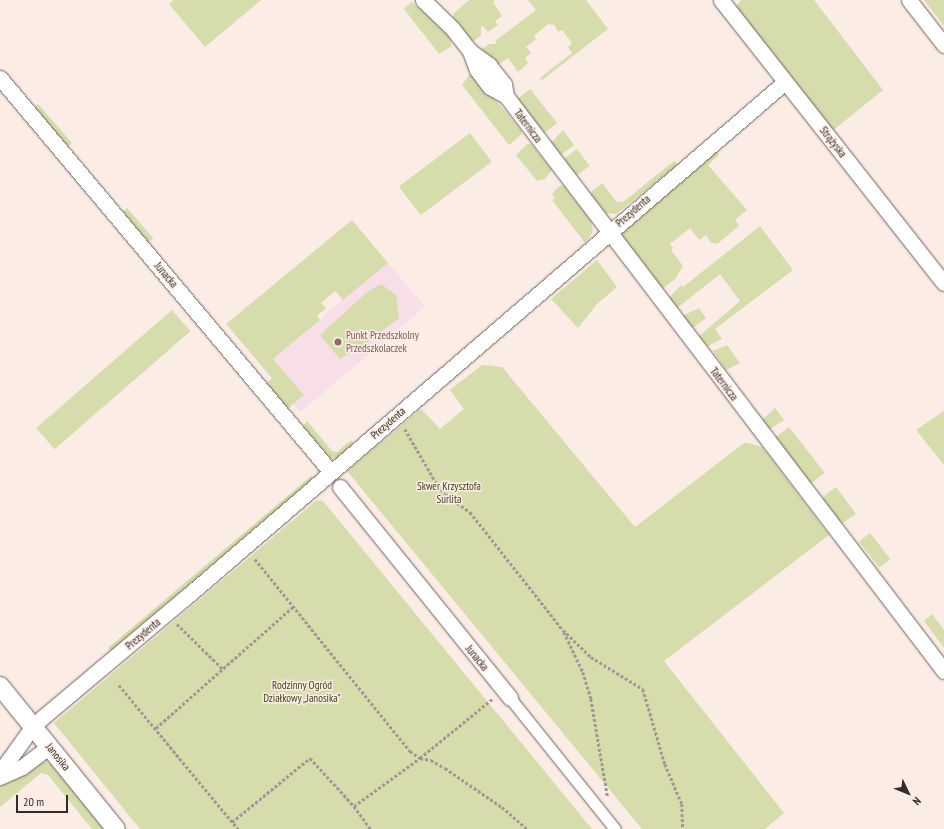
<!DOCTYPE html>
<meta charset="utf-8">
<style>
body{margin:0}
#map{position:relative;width:944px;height:829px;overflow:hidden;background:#fbece6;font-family:"PT Sans Narrow",sans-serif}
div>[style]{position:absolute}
.education>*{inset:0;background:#f7dee7}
.green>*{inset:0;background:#d7dcad;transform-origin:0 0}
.path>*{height:2.5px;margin-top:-1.25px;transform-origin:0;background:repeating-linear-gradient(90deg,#a29793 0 3px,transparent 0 5px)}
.roads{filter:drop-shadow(0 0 1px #6e615c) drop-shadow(0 0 1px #6e615c)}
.pedestrian>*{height:11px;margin:-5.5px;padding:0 5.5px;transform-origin:5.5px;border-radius:5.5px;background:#fff}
.minor>*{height:15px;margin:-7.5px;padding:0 7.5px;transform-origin:7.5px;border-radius:7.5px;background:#fff}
.tertiary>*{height:18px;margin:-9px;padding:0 9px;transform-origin:9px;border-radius:9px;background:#fff}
.dots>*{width:11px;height:11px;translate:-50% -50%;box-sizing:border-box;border:2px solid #fbece6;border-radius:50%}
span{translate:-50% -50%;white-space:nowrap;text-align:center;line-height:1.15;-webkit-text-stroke:3px #fbece6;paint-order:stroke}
.street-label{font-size:11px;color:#322c2a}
.education-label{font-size:11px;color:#785e54}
.left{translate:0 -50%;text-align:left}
.park-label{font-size:11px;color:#3f4213}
.north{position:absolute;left:888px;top:773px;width:40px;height:40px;-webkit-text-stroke:3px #fbece6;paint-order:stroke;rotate:133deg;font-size:11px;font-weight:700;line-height:16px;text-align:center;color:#322c2a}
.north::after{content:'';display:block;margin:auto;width:14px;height:18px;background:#322c2a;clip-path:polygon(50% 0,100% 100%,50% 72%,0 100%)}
.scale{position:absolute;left:16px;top:795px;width:52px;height:18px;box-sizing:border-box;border:2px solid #322c2a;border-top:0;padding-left:5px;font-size:12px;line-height:14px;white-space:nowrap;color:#322c2a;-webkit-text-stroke:3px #fbece6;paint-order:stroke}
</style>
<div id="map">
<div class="education">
<i style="clip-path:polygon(388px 263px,425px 307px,300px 412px,263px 368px,321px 320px,328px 311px)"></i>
</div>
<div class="green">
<i style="clip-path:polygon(174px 0,261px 0,205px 47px,169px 4px)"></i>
<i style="clip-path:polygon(469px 0,495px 0,493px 2px,502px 16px,495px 21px,498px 25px,488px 32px,483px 26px,481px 27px,481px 35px,474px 41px,471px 40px,453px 17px,454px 13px)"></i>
<i style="clip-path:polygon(528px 0,586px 0,608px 29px,542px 80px,540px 78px,572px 53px,568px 47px,572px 43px,562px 30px,558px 32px,554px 25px,548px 24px,534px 36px,536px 39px,526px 47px,531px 53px,525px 58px,528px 63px,518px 72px,508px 58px,496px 66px,482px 49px,489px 44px,497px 44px,495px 41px,536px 10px)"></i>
<i style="clip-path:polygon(741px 0,814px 0,883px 90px,831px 132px,734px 9px)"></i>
<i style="clip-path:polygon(924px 0,944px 0,944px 26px)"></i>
<i style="clip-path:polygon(411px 2px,441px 26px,450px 38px,452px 46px,439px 54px,404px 9px)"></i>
<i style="clip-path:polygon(470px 74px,474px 75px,522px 131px,521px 135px,509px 145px,462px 85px)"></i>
<i style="clip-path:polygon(530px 89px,557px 123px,546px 132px,542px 132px,517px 99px)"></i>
<i style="clip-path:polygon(38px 104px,72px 143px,67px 148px,34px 108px)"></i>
<i style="clip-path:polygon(563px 130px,574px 145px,561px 155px,551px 143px)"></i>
<i style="left:470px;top:133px;width:36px;height:89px;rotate:53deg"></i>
<i style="clip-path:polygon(527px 144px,531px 144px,552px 170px,545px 179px,537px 181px,516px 155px)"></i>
<i style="left:577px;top:149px;width:21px;height:17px;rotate:53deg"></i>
<i style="clip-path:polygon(714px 149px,719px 155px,708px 165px,747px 210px,735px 220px,739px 226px,717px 244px,711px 243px,706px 235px,699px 240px,690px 228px,670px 244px,673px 248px,671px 250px,683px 266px,676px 278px,661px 290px,623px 238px,624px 227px)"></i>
<i style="clip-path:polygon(674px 161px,678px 165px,616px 214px,606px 213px,591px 195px,592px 191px,602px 183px,617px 202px,623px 202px)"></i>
<i style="clip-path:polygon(560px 186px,564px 186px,591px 221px,593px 232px,585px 243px,552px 200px,555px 198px,552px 195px,554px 191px)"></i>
<i style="left:127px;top:208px;width:40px;height:7px;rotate:49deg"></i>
<i style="clip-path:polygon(352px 220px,388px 263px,343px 300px,335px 291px,321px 303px,326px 308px,317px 316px,320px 320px,273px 359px,304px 395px,287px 409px,266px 384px,272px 378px,226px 324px)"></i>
<i style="clip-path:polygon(760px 226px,793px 270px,715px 329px,722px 339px,708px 346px,698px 337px,740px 301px,720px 274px,676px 309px,668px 299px,681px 285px,683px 287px)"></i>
<i style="clip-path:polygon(597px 260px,617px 287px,597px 304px,578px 328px,551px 299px)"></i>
<i style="clip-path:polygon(381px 284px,396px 295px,399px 318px,364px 345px,340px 359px,320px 335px,366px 293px)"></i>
<i style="clip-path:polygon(699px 308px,706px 318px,691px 329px,682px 316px)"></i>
<i style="left:172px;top:310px;width:28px;height:180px;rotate:49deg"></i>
<i style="clip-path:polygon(727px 345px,740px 363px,726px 370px,713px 351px)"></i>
<i style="clip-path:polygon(482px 365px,502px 367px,635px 527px,744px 443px,749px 443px,763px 448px,829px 535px,664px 661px,784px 813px,765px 829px,642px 829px,347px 471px,421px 409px,440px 429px,464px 409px,450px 390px)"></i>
<i style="clip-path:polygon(775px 408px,784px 420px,768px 430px,762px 420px)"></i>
<i style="clip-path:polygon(944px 411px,944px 465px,916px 430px)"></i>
<i style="clip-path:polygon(307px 421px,332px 451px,337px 452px,351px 440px,354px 446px,338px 458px,330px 458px,302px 428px)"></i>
<i style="left:789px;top:427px;width:58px;height:18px;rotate:52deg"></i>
<i style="clip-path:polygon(311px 476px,313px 479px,111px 651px,108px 648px)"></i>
<i style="clip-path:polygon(836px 487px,856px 514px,843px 523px,838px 522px,823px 500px,825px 495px)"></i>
<i style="clip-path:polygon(317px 500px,323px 501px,592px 829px,140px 829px,54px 723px)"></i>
<i style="left:870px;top:533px;width:33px;height:14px;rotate:52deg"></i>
<i style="clip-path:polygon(932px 614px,944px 630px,944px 648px,924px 621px)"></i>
<i style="clip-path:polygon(47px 762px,57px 769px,105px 829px,92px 829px,48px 775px,41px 773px,0 807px,0 785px,37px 763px)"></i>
</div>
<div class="path">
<i style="left:405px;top:429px;width:60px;rotate:60deg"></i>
<i style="left:435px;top:481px;width:16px;rotate:52deg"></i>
<i style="left:445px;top:494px;width:31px;rotate:36deg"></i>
<i style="left:470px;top:512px;width:150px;rotate:51.8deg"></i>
<i style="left:563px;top:630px;width:39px;rotate:44deg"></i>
<i style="left:591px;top:657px;width:61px;rotate:31.6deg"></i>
<i style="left:643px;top:689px;width:78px;rotate:73.7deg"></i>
<i style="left:665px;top:764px;width:43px;rotate:67deg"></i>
<i style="left:682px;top:804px;width:25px;rotate:88deg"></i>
<i style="left:255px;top:559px;width:247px;rotate:51.1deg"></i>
<i style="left:410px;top:751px;width:12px;rotate:35deg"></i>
<i style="left:420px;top:758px;width:11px;rotate:10deg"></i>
<i style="left:431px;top:760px;width:16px;rotate:30deg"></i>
<i style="left:445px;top:768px;width:69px;rotate:34.4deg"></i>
<i style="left:502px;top:807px;width:33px;rotate:41deg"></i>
<i style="left:177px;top:624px;width:64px;rotate:44.4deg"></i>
<i style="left:564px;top:632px;width:44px;rotate:64.6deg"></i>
<i style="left:583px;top:672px;width:28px;rotate:73deg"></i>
<i style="left:591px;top:699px;width:100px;rotate:80.3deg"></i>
<i style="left:119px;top:685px;width:187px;rotate:50.4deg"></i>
<i style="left:156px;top:728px;width:183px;rotate:-41.5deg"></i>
<i style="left:354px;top:806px;width:29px;rotate:54deg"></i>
<i style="left:232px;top:822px;width:101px;rotate:-39.4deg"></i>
<i style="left:310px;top:758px;width:65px;rotate:47.5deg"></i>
<i style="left:354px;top:806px;width:82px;rotate:-36deg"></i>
<i style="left:420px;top:758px;width:93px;rotate:-39.3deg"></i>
</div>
<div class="roads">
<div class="pedestrian">
<i style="left:510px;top:698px;width:168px;rotate:51.3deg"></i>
</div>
<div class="minor">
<i style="left:423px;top:0;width:40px;rotate:44deg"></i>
<i style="left:452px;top:28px;width:29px;rotate:52deg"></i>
<i style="left:470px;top:51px;width:24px;rotate:36deg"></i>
<i style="left:489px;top:65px;width:24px;rotate:52deg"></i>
<i style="left:504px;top:84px;width:12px;rotate:81deg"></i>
<i style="left:721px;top:0;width:360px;rotate:51.8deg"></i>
<i style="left:909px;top:0;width:57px;rotate:52.1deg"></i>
<i style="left:470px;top:51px;width:20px;rotate:70deg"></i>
<i style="left:477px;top:70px;width:21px;rotate:53deg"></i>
<i style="left:490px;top:87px;width:18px;rotate:29deg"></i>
<i style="left:506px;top:96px;width:723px;rotate:52.7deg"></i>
<i style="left:0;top:78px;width:515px;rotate:49.97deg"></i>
<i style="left:340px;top:487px;width:271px;rotate:51.1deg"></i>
<i style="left:0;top:772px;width:57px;rotate:-54.3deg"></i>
<i style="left:33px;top:726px;width:13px;rotate:-42deg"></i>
<i style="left:43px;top:717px;width:185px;rotate:-40deg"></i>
<i style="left:185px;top:598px;width:791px;rotate:-40.7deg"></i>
<i style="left:0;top:777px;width:24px;rotate:-24deg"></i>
<i style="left:22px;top:767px;width:34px;rotate:-37deg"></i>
</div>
<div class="tertiary">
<i style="left:0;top:686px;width:184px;rotate:51deg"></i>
</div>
</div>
<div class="dots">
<i style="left:338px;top:342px;background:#8d6e63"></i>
</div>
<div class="street-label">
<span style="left:528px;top:126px;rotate:53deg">Taternicza</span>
<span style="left:833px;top:142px;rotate:52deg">Strążyska</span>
<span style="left:633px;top:211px;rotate:-41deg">Prezydenta</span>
<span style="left:166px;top:275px;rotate:50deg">Junacka</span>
<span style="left:724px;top:384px;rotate:53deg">Taternicza</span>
<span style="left:388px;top:423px;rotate:-41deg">Prezydenta</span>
<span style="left:143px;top:634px;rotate:-40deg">Prezydenta</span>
<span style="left:477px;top:658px;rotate:51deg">Junacka</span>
<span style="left:58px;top:757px;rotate:51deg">Janosika</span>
</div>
<div class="education-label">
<span class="left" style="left:346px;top:342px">Punkt Przedszkolny<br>Przedszkolaczek</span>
</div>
<div class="park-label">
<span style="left:449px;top:493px">Skwer Krzysztofa<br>Surlita</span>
<span style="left:302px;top:692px">Rodzinny Ogród<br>Działkowy „Janosika”</span>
</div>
<div class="north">N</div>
<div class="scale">20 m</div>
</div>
